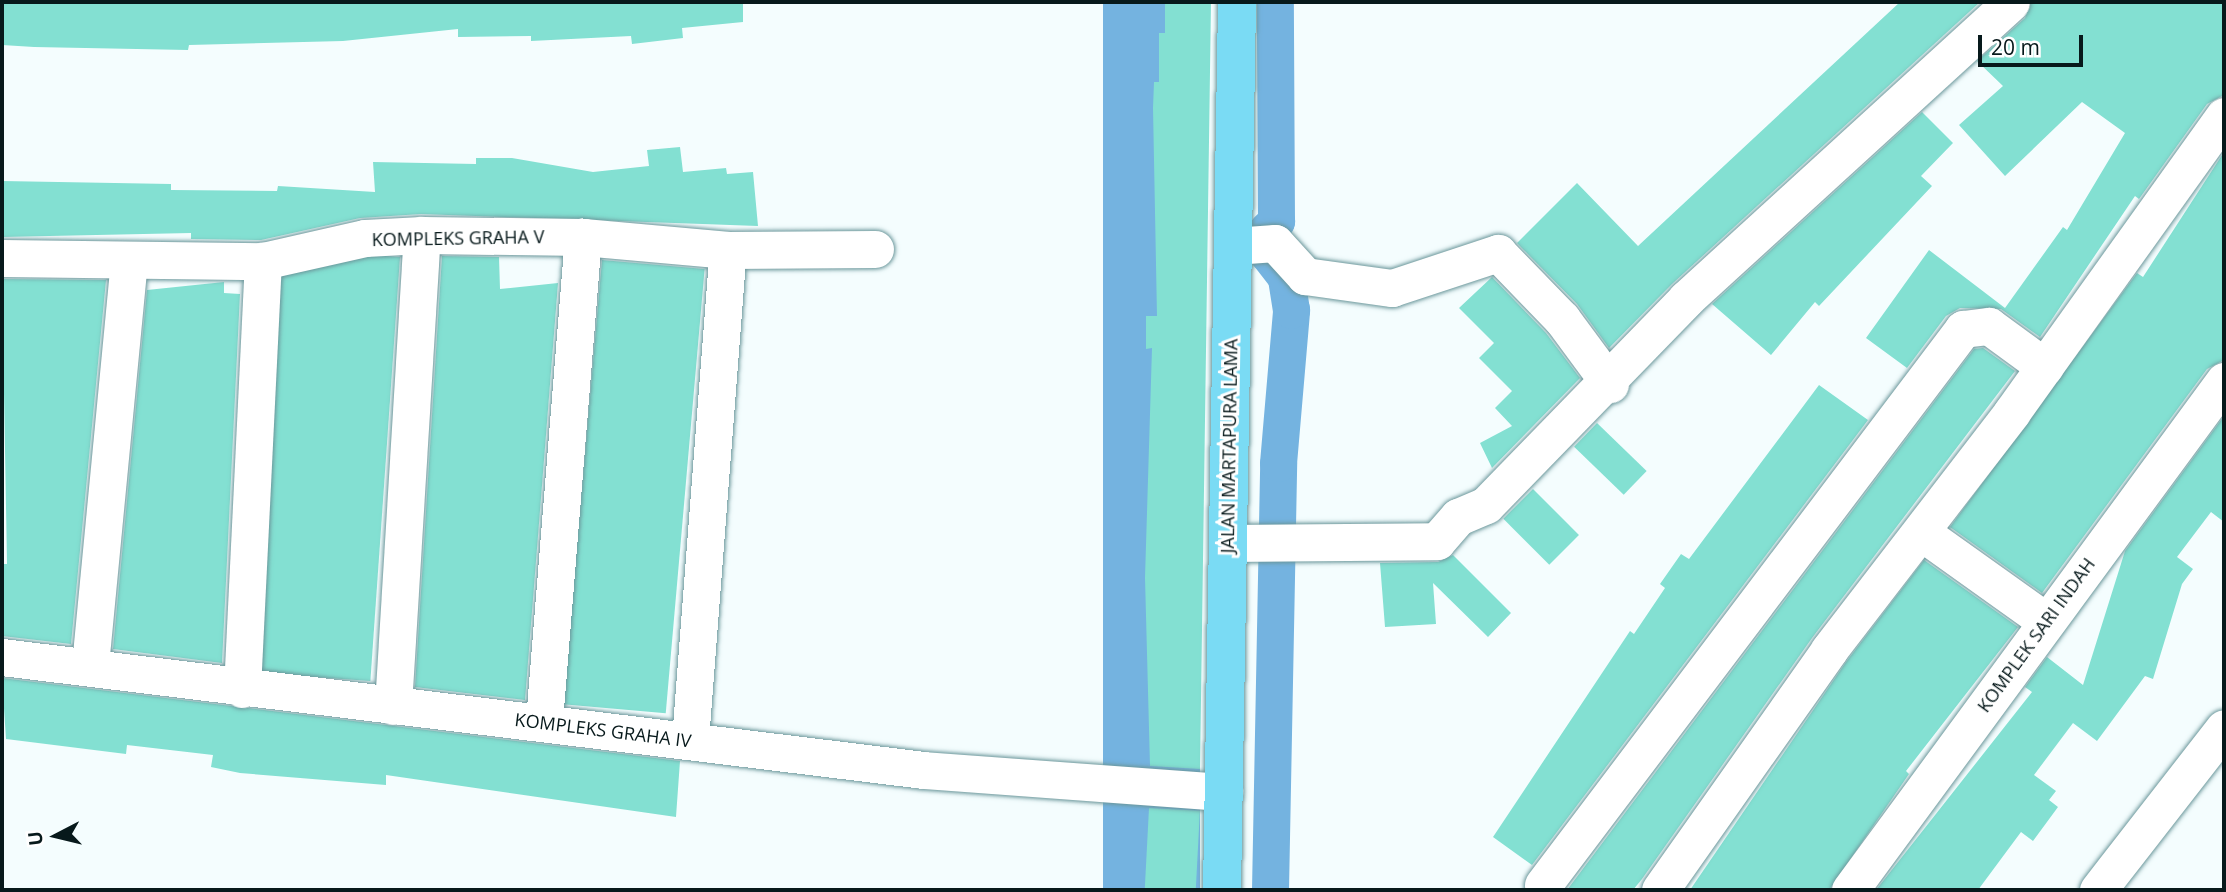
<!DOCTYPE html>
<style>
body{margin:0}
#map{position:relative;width:2226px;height:892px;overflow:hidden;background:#f4fdfe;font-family:"Open Sans",sans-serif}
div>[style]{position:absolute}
.water>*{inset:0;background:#74b3e0;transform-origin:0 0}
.canal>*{height:37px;margin:-18.5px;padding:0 18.5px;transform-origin:18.5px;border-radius:18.5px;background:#74b3e0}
.building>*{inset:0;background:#83e0d2;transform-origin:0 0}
.roads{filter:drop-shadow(0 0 2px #6b979b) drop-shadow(0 0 2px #6b979b)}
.street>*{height:37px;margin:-18.5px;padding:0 18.5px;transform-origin:18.5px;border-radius:18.5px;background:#fff}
.primary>*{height:38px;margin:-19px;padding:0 19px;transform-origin:19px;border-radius:19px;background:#7adbf4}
span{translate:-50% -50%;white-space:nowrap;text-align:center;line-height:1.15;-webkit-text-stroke:6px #fff;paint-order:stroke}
.street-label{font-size:18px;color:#07191b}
.frame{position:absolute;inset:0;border:4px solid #07191b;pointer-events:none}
.north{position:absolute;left:21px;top:801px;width:70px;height:70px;-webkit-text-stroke:5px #fff;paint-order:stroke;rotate:263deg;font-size:19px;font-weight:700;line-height:28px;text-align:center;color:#07191b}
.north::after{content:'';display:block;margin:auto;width:24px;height:32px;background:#07191b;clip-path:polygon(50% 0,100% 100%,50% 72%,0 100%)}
.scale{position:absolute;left:1978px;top:35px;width:105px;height:32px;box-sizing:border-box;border:4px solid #07191b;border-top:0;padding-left:9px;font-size:21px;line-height:24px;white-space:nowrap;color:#07191b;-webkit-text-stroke:5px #fff;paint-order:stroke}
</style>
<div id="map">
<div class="water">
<i style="left:1103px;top:2px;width:97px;height:888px"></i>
</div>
<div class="canal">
<i style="left:1270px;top:890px;width:427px;rotate:-88.9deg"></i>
<i style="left:1278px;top:463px;width:154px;rotate:-85.1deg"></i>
<i style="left:1291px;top:310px;width:33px;rotate:-99deg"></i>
<i style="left:1286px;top:277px;width:29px;rotate:-128deg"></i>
<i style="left:1268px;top:254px;width:24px;rotate:-92deg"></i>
<i style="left:1267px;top:230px;width:13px;rotate:-45deg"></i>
<i style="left:1276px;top:221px;width:219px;rotate:-90.3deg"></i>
</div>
<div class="building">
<i style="clip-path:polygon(2px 2px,743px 2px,743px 22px,682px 28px,683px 38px,632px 44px,631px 36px,531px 41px,531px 36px,458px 37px,458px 29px,343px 41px,189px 45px,188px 50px,34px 47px,2px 45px)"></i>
<i style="clip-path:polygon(1165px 2px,1211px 2px,1200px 769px,1150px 766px,1145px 578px,1152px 348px,1146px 349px,1146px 316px,1157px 316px,1153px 108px,1154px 82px,1159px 82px,1159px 33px,1165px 33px)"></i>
<i style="clip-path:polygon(1900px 2px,1980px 2px,1672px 284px,1609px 348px,1577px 304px,1517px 243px,1577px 183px,1638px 246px)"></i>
<i style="clip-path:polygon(2031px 2px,2224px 2px,2224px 95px,2207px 104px,2139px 199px,2135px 196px,2040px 337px,2001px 309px,1960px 308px,1946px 316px,1907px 368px,1866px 338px,1929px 250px,2005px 308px,2063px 227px,2067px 230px,2125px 133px,2082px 102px,2005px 176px,1959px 125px,2003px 86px,1977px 61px,2025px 18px)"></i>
<i style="clip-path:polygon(1922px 112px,1953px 143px,1921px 176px,1932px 186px,1819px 306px,1815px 302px,1771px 355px,1712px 304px)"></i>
<i style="clip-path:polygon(680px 147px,683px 172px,726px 168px,727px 174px,753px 172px,758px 226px,421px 214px,360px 218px,261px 240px,191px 239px,191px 233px,2px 237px,2px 181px,171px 184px,171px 190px,277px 191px,278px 186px,375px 192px,373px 162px,476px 164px,476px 158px,512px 158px,593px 172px,649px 166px,647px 150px)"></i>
<i style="clip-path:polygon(2224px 152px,2224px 360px,2207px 369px,2042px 593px,1950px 527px,2137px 273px,2143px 277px)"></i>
<i style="clip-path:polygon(442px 256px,499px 257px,500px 289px,558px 283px,525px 700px,415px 687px)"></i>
<i style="left:400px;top:257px;width:425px;height:119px;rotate:94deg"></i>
<i style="left:602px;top:260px;width:103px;height:446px;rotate:5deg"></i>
<i style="clip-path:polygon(1492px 277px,1546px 333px,1580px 378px,1492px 468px,1480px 443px,1512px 426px,1495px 408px,1512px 391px,1479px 358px,1494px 343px,1459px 308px)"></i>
<i style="clip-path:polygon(2px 279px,106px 280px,71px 644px,2px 636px,2px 564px,7px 564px)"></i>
<i style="clip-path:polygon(224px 282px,224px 293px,240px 294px,222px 663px,113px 649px,147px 290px)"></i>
<i style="clip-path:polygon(1983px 348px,2015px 371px,1812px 638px,1642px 879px,1633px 890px,1567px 890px,1974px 349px)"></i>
<i style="clip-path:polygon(1819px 385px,1868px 420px,1532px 865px,1493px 837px,1630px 631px,1634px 634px,1665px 588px,1660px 584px,1681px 554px,1689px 559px)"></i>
<i style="clip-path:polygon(2224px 416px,2224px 522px,2211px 512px,2177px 557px,2193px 569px,2182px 584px,2153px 679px,2145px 676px,2097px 741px,2073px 723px,2034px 775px,2056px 791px,2049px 800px,2058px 807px,2033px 841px,2021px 832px,1978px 890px,1876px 890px,2032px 692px,2025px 687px,2047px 657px,2083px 685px,2125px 551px)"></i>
<i style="left:1597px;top:423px;width:69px;height:33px;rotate:44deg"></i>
<i style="left:1533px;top:489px;width:65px;height:42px;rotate:45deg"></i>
<i style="clip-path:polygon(1453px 555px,1511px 613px,1488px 637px,1433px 583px,1436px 624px,1385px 627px,1380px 563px,1438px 562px)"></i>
<i style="clip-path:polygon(1924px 560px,2018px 627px,1906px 771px,1909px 774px,1829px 890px,1690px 890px,1846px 662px)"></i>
<i style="clip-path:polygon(2px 678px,680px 761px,676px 817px,386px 775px,386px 785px,240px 773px,211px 767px,213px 755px,127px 745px,126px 754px,6px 739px)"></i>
<i style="left:1149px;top:808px;width:51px;height:82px;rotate:3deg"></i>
</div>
<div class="roads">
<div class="street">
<i style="left:1233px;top:246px;width:42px;rotate:-4.1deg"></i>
<i style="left:1275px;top:243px;width:45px;rotate:47.7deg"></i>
<i style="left:1305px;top:276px;width:88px;rotate:7.9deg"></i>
<i style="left:1392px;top:288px;width:112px;rotate:-18.3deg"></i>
<i style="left:1498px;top:253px;width:92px;rotate:45.9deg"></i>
<i style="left:1562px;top:319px;width:81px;rotate:53.6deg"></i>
<i style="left:2px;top:258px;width:261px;rotate:0.7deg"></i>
<i style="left:263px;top:261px;width:105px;rotate:-12.7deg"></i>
<i style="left:365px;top:238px;width:57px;rotate:-3deg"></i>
<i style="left:422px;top:235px;width:161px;rotate:0.7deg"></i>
<i style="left:583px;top:237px;width:146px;rotate:5.1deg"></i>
<i style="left:728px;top:250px;width:147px;rotate:-0.4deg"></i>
<i style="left:1921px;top:532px;width:153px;rotate:35.5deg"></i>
<i style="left:1227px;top:543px;width:210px;rotate:-0.5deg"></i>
<i style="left:1437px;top:541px;width:32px;rotate:-49deg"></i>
<i style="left:1458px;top:517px;width:30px;rotate:-23deg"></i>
<i style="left:1486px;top:505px;width:287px;rotate:-45.8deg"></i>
<i style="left:1686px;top:299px;width:440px;rotate:-42.4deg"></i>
<i style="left:2px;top:657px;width:928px;rotate:6.99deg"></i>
<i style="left:923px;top:770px;width:302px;rotate:4.2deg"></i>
<i style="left:90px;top:665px;width:404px;rotate:-84.5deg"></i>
<i style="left:242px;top:689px;width:429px;rotate:-87.2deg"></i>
<i style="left:393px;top:706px;width:472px;rotate:-86.5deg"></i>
<i style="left:544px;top:721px;width:486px;rotate:-85.4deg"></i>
<i style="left:690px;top:740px;width:491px;rotate:-85.6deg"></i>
<i style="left:1543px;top:885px;width:697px;rotate:-52.93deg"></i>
<i style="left:1963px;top:329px;width:26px;rotate:-7deg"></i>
<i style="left:1989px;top:326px;width:69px;rotate:36.2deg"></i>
<i style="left:1660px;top:890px;width:294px;rotate:-54.8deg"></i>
<i style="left:1829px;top:650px;width:300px;rotate:-52.4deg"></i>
<i style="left:2012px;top:412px;width:364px;rotate:-54.4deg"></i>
<i style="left:1850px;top:890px;width:632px;rotate:-53.69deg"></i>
<i style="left:2098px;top:890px;width:205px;rotate:-52.1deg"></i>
</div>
<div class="primary">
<i style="left:1222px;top:890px;width:888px;rotate:-89.03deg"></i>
</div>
</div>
<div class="street-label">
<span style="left:458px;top:238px;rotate:-1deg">KOMPLEKS GRAHA V</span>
<span style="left:1229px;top:446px;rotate:-89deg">JALAN MARTAPURA LAMA</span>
<span style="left:2036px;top:635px;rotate:-54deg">KOMPLEK SARI INDAH</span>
<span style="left:603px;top:730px;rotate:7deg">KOMPLEKS GRAHA IV</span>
</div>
<div class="frame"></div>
<div class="north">U</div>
<div class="scale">20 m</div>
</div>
